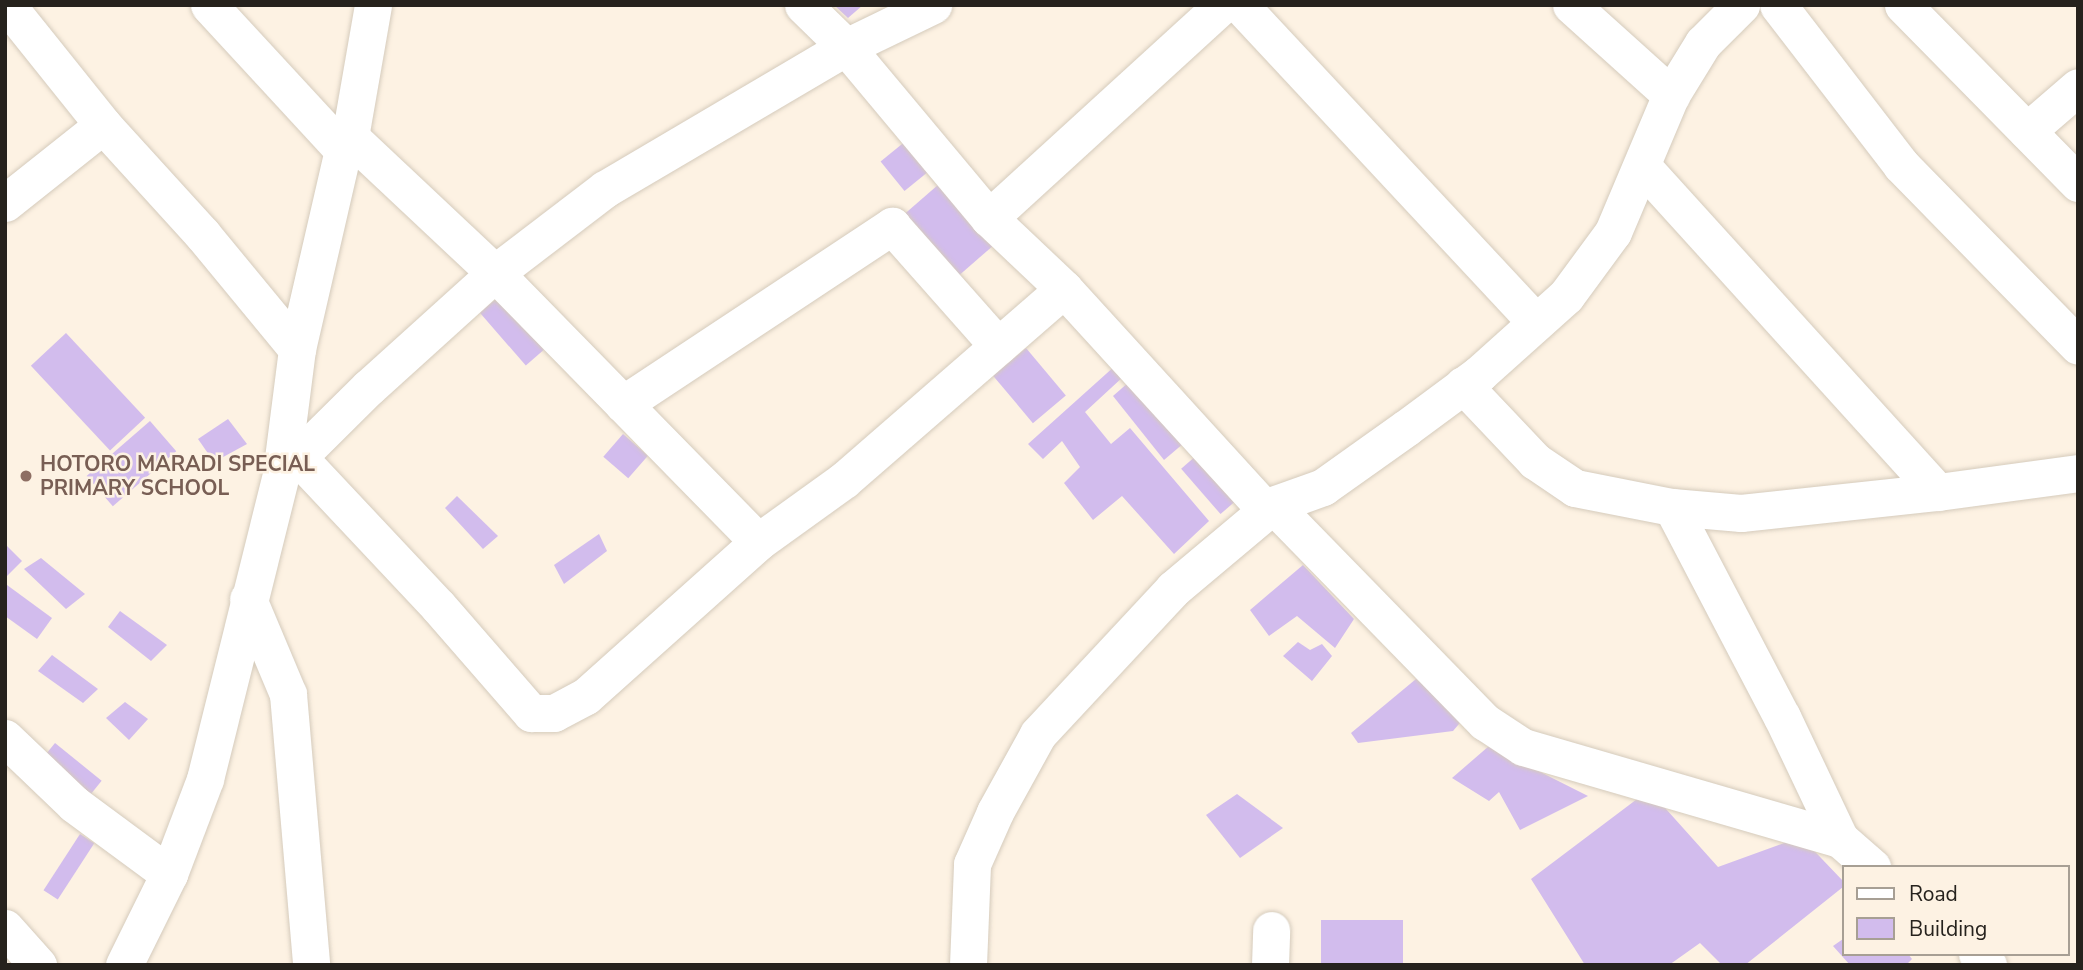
<!DOCTYPE html>
<style>
body{margin:0}
#map{position:relative;width:2083px;height:970px;overflow:hidden;background:#fdf2e3;font-family:"Nunito Sans",sans-serif}
div>[style]{position:absolute}
.building>*{inset:0;background:#d2bced;transform-origin:0 0}
.roads{filter:drop-shadow(0 0 2px #d5cbbc) drop-shadow(0 0 2px #d5cbbc)}
.street>*{height:37px;margin:-18.5px;padding:0 18.5px;transform-origin:18.5px;border-radius:18.5px;background:#fff}
.dots>*{width:19px;height:19px;translate:-50% -50%;box-sizing:border-box;border:4px solid #fdf2e3;border-radius:50%}
span{translate:-50% -50%;white-space:nowrap;text-align:center;line-height:1.15;-webkit-text-stroke:5px #fdf2e3;paint-order:stroke}
.education-label{font-size:21px;color:#785e54;font-weight:700}
.left{translate:0 -50%;text-align:left}
.frame{position:absolute;inset:0;border:7px solid #26221d;pointer-events:none}
.legend{position:absolute;left:1842px;top:865px;width:228px;height:91px;box-sizing:border-box;background:#fdf2e3;border:2px solid #a79f94;margin:0;padding:9px 12px;list-style:none;font-size:21px;color:#26221d}
.legend li{display:flex;align-items:center;gap:14px;height:35px}
.legend b{width:35px;border:2px solid #a79f94}
</style>
<div id="map">
<div class="building">
<i style="clip-path:polygon(834px 5px,863px 5px,848px 18px)"></i>
<i style="left:907px;top:140px;width:38px;height:34px;rotate:51deg"></i>
<i style="left:946px;top:178px;width:82px;height:58px;rotate:49deg"></i>
<i style="left:498px;top:297px;width:70px;height:24px;rotate:49deg"></i>
<i style="left:66px;top:333px;width:116px;height:48px;rotate:47deg"></i>
<i style="left:1026px;top:348px;width:62px;height:43px;rotate:50deg"></i>
<i style="clip-path:polygon(1116px 365px,1124px 376px,1085px 412px,1111px 444px,1130px 428px,1209px 521px,1174px 554px,1122px 496px,1093px 520px,1064px 483px,1080px 467px,1062px 441px,1043px 459px,1028px 444px)"></i>
<i style="clip-path:polygon(1129px 382px,1184px 443px,1164px 460px,1113px 396px)"></i>
<i style="clip-path:polygon(228px 419px,247px 444px,214px 462px,198px 439px)"></i>
<i style="left:150px;top:421px;width:40px;height:84px;rotate:49deg"></i>
<i style="left:623px;top:434px;width:33px;height:30px;rotate:41deg"></i>
<i style="left:1197px;top:455px;width:60px;height:21px;rotate:49deg"></i>
<i style="clip-path:polygon(457px 496px,498px 536px,483px 549px,445px 508px)"></i>
<i style="clip-path:polygon(599px 534px,607px 551px,564px 584px,554px 565px)"></i>
<i style="clip-path:polygon(5px 544px,22px 561px,5px 578px)"></i>
<i style="clip-path:polygon(41px 558px,85px 594px,66px 609px,24px 569px)"></i>
<i style="clip-path:polygon(1303px 565px,1354px 619px,1335px 648px,1297px 616px,1269px 636px,1250px 610px)"></i>
<i style="clip-path:polygon(7px 585px,52px 618px,37px 639px,5px 616px)"></i>
<i style="clip-path:polygon(120px 611px,167px 645px,151px 661px,108px 627px)"></i>
<i style="clip-path:polygon(1298px 642px,1310px 650px,1322px 644px,1332px 656px,1312px 681px,1283px 656px)"></i>
<i style="clip-path:polygon(52px 655px,98px 689px,83px 703px,38px 671px)"></i>
<i style="clip-path:polygon(1416px 679px,1465px 717px,1453px 731px,1358px 743px,1351px 733px)"></i>
<i style="clip-path:polygon(125px 702px,148px 719px,129px 740px,106px 718px)"></i>
<i style="left:55px;top:743px;width:60px;height:18px;rotate:39deg"></i>
<i style="clip-path:polygon(1489px 746px,1588px 796px,1520px 830px,1499px 792px,1489px 801px,1452px 778px)"></i>
<i style="clip-path:polygon(1649px 790px,1718px 867px,1801px 837px,1843px 881px,1843px 887px,1745px 965px,1722px 965px,1700px 943px,1669px 965px,1585px 965px,1531px 879px)"></i>
<i style="clip-path:polygon(1237px 794px,1283px 828px,1240px 858px,1206px 815px)"></i>
<i style="left:80px;top:834px;width:17px;height:67px;rotate:33deg"></i>
<i style="left:1321px;top:920px;width:82px;height:45px"></i>
<i style="clip-path:polygon(1843px 939px,1843px 954px,1908px 954px,1912px 959px,1906px 965px,1850px 965px,1833px 946px)"></i>
</div>
<div class="roads">
<div class="street">
<i style="left:7px;top:5px;width:154px;rotate:51.3deg"></i>
<i style="left:103px;top:125px;width:149px;rotate:47.7deg"></i>
<i style="left:203px;top:235px;width:148px;rotate:50.5deg"></i>
<i style="left:209px;top:5px;width:197px;rotate:47.3deg"></i>
<i style="left:803px;top:5px;width:60px;rotate:44.3deg"></i>
<i style="left:846px;top:47px;width:223px;rotate:50.1deg"></i>
<i style="left:989px;top:218px;width:103px;rotate:43.4deg"></i>
<i style="left:1064px;top:289px;width:292px;rotate:47.6deg"></i>
<i style="left:1261px;top:505px;width:12px"></i>
<i style="left:1273px;top:505px;width:303px;rotate:45.7deg"></i>
<i style="left:1485px;top:722px;width:45px;rotate:33.3deg"></i>
<i style="left:1523px;top:747px;width:330px;rotate:16.2deg"></i>
<i style="left:1840px;top:839px;width:43px;rotate:41.2deg"></i>
<i style="left:1240px;top:5px;width:434px;rotate:47deg"></i>
<i style="left:1571px;top:5px;width:135px;rotate:42deg"></i>
<i style="left:1778px;top:5px;width:202px;rotate:52.4deg"></i>
<i style="left:1901px;top:165px;width:253px;rotate:45.6deg"></i>
<i style="left:1903px;top:5px;width:250px;rotate:45.5deg"></i>
<i style="left:2027px;top:131px;width:67px;rotate:-40.8deg"></i>
<i style="left:350px;top:137px;width:199px;rotate:43.2deg"></i>
<i style="left:495px;top:273px;width:376px;rotate:45.6deg"></i>
<i style="left:1642px;top:166px;width:440px;rotate:47.8deg"></i>
<i style="left:5px;top:203px;width:125px;rotate:-38.5deg"></i>
<i style="left:989px;top:218px;width:316px;rotate:-42.4deg"></i>
<i style="left:1463px;top:385px;width:105px;rotate:46.5deg"></i>
<i style="left:1535px;top:461px;width:48px;rotate:34deg"></i>
<i style="left:1575px;top:488px;width:99px;rotate:11.1deg"></i>
<i style="left:1672px;top:507px;width:69px;rotate:5deg"></i>
<i style="left:1741px;top:513px;width:198px;rotate:-6.1deg"></i>
<i style="left:1938px;top:492px;width:141px;rotate:-7.7deg"></i>
<i style="left:623px;top:404px;width:323px;rotate:-33.5deg"></i>
<i style="left:892px;top:226px;width:160px;rotate:48.5deg"></i>
<i style="left:298px;top:457px;width:204px;rotate:46.8deg"></i>
<i style="left:438px;top:606px;width:142px;rotate:49deg"></i>
<i style="left:531px;top:713px;width:23px"></i>
<i style="left:554px;top:713px;width:36px;rotate:-28deg"></i>
<i style="left:586px;top:696px;width:231px;rotate:-41.8deg"></i>
<i style="left:758px;top:542px;width:106px;rotate:-35.8deg"></i>
<i style="left:844px;top:480px;width:291px;rotate:-41deg"></i>
<i style="left:282px;top:473px;width:122px;rotate:-44.7deg"></i>
<i style="left:369px;top:387px;width:170px;rotate:-42.1deg"></i>
<i style="left:495px;top:273px;width:138px;rotate:-37.4deg"></i>
<i style="left:605px;top:189px;width:280px;rotate:-30.5deg"></i>
<i style="left:846px;top:47px;width:97px;rotate:-25.8deg"></i>
<i style="left:1672px;top:507px;width:237px;rotate:62.4deg"></i>
<i style="left:1782px;top:717px;width:135px;rotate:64.6deg"></i>
<i style="left:248px;top:599px;width:103px;rotate:67.2deg"></i>
<i style="left:288px;top:694px;width:272px;rotate:85.1deg"></i>
<i style="left:5px;top:738px;width:95px;rotate:43.7deg"></i>
<i style="left:74px;top:804px;width:118px;rotate:36.4deg"></i>
<i style="left:5px;top:928px;width:50px;rotate:48.3deg"></i>
<i style="left:1977px;top:954px;width:16px;rotate:45deg"></i>
<i style="left:124px;top:965px;width:102px;rotate:-63.7deg"></i>
<i style="left:169px;top:874px;width:102px;rotate:-69.2deg"></i>
<i style="left:205px;top:779px;width:314px;rotate:-76deg"></i>
<i style="left:281px;top:474px;width:126px;rotate:-82.7deg"></i>
<i style="left:297px;top:349px;width:204px;rotate:-77deg"></i>
<i style="left:343px;top:150px;width:15px;rotate:-62deg"></i>
<i style="left:350px;top:137px;width:134px;rotate:-80.1deg"></i>
<i style="left:968px;top:965px;width:101px;rotate:-87.7deg"></i>
<i style="left:972px;top:864px;width:57px;rotate:-66.1deg"></i>
<i style="left:995px;top:812px;width:89px;rotate:-61.1deg"></i>
<i style="left:1038px;top:734px;width:198px;rotate:-47deg"></i>
<i style="left:1173px;top:589px;width:131px;rotate:-40deg"></i>
<i style="left:1273px;top:505px;width:53px;rotate:-19.8deg"></i>
<i style="left:1323px;top:487px;width:102px;rotate:-35.4deg"></i>
<i style="left:1406px;top:428px;width:91px;rotate:-36.5deg"></i>
<i style="left:1479px;top:374px;width:117px;rotate:-41.9deg"></i>
<i style="left:1566px;top:296px;width:79px;rotate:-53.7deg"></i>
<i style="left:1613px;top:232px;width:149px;rotate:-67.1deg"></i>
<i style="left:1671px;top:95px;width:61px;rotate:-58.4deg"></i>
<i style="left:1703px;top:43px;width:54px;rotate:-45deg"></i>
<i style="left:1270px;top:965px;width:35px;rotate:-88deg"></i>
</div>
</div>
<div class="dots">
<i style="left:26px;top:476px;background:#8d6e63"></i>
</div>
<div class="education-label">
<span class="left" style="left:40px;top:476px">HOTORO MARADI SPECIAL<br>PRIMARY SCHOOL</span>
</div>
<div class="frame"></div>
<ul class="legend">
<li><b style="height:9px;background:#fff"></b>Road</li>
<li><b style="height:19px;background:#d2bced"></b>Building</li>
</ul>
</div>
